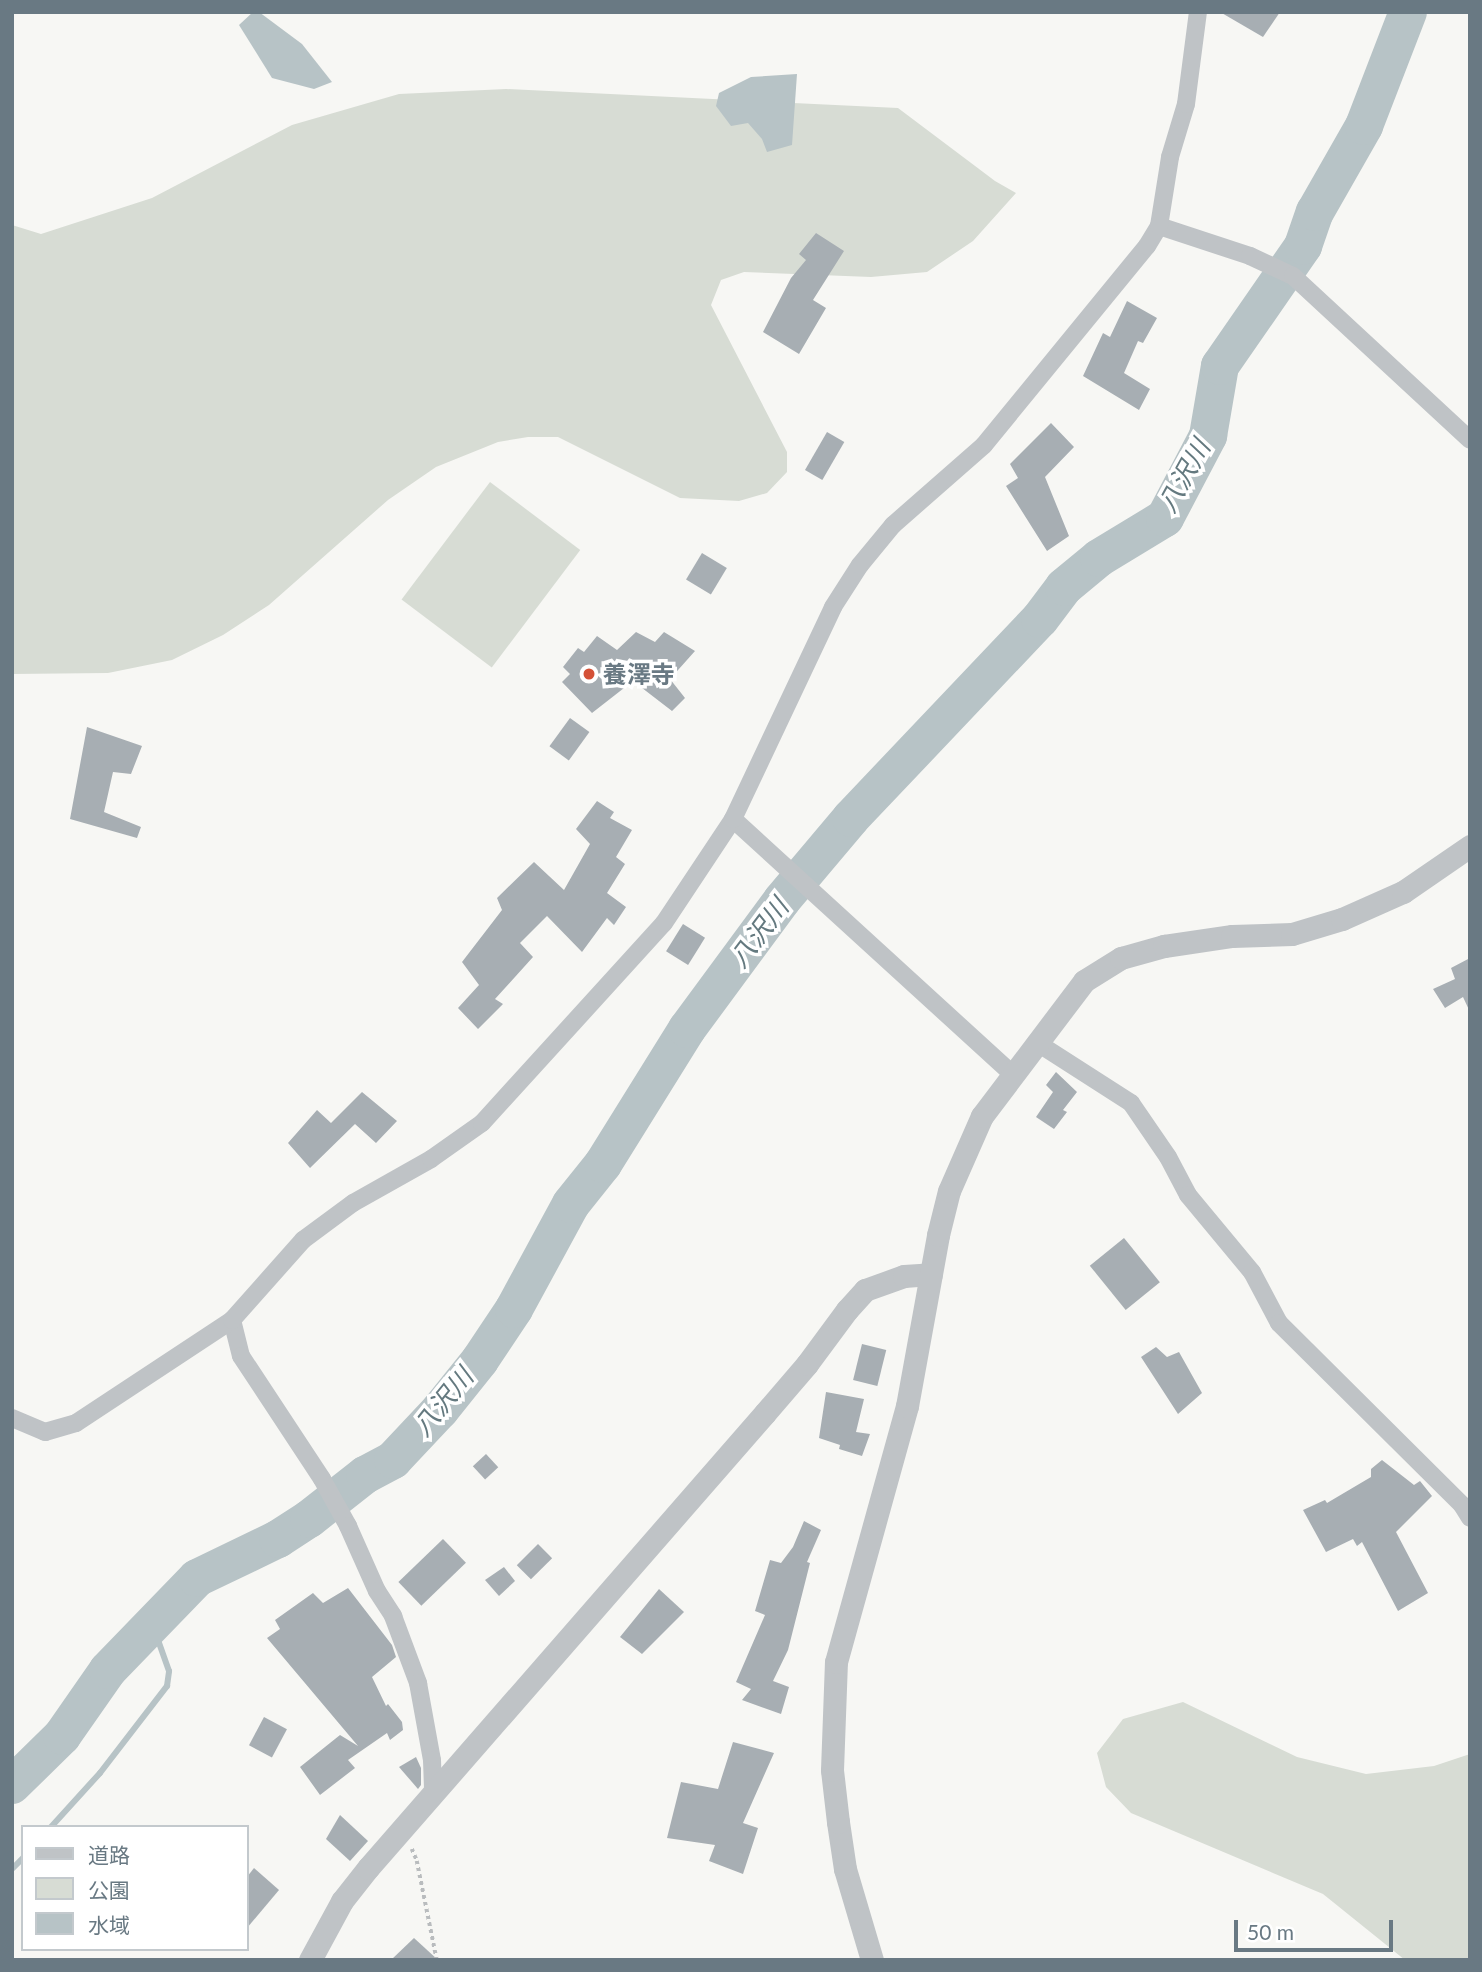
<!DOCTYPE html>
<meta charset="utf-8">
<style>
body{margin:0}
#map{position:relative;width:1482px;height:1972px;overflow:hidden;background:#f7f7f4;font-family:Lato,"Noto Sans JP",sans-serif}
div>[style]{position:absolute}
.green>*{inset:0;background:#d7dcd4;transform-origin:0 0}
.water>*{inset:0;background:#b7c3c6}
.stream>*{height:6px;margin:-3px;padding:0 3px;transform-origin:3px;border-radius:3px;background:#b7c3c6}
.river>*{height:38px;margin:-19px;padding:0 19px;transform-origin:19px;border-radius:19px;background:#b7c3c6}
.building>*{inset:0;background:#a7aeb3;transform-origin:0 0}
.path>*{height:3.5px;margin-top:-1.75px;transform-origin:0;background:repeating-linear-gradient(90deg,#b9bcbe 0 3.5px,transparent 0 7px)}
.minor>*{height:18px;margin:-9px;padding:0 9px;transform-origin:9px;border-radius:9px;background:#bfc3c6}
.tertiary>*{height:23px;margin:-11.5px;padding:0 11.5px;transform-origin:11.5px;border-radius:11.5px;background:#bfc3c6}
.dots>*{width:19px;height:19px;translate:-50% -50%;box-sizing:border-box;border:4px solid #fff;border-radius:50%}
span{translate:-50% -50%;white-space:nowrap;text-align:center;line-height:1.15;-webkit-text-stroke:7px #fff;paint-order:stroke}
.poi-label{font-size:24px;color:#697983;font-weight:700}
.left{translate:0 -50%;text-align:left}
.water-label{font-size:26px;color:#64797f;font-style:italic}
.frame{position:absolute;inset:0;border:14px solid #697983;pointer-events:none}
.legend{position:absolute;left:21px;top:1825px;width:228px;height:126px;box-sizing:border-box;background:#fff;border:2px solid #c3c9cd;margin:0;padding:9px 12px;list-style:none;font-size:21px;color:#697983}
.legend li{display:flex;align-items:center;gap:14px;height:35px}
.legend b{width:35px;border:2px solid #c3c9cd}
.scale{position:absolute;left:1234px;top:1920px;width:159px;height:32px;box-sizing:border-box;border:4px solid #697983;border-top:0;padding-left:9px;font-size:21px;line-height:24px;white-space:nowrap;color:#697983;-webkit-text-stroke:5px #fff;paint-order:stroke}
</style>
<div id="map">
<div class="green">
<i style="clip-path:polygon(506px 89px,898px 108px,995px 181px,1016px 193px,973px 241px,927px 272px,871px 277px,744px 272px,721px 280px,711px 305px,787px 452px,787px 472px,767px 493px,739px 501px,680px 498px,558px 437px,528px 437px,498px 442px,436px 467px,388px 500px,269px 605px,223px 635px,172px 660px,108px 673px,12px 674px,12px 225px,41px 234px,152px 198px,292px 125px,399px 94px)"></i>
<i style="left:490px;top:482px;width:113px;height:147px;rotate:37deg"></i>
<i style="clip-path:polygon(1183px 1702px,1297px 1757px,1366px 1774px,1434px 1766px,1470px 1754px,1470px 1960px,1405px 1960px,1323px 1894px,1131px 1813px,1106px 1787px,1097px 1753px,1123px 1719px)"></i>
</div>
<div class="water">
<i style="clip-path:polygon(253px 12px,259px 12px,302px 44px,332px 82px,314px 89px,272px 78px,239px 25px)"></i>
<i style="clip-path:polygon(797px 74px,792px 145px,767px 152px,762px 139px,748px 123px,731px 126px,716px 106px,719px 93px,751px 77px)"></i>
</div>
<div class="stream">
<i style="left:51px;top:1827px;width:73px;rotate:-47.8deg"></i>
<i style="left:100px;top:1773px;width:110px;rotate:-52.4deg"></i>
<i style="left:167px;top:1686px;width:15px;rotate:-82deg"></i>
<i style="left:169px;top:1671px;width:51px;rotate:-109.5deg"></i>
<i style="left:12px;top:1869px;width:16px;rotate:-45deg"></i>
</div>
<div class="river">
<i style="left:12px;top:1785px;width:70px;rotate:-44.4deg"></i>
<i style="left:62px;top:1736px;width:80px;rotate:-55.1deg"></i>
<i style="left:108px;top:1670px;width:128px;rotate:-45.9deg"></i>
<i style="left:197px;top:1578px;width:90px;rotate:-25.7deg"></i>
<i style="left:278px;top:1539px;width:37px;rotate:-33deg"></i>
<i style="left:309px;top:1519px;width:71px;rotate:-38.2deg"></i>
<i style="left:365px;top:1475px;width:32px;rotate:-28deg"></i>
<i style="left:393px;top:1460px;width:69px;rotate:-46.8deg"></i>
<i style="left:440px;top:1410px;width:64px;rotate:-51.3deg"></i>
<i style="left:480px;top:1360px;width:61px;rotate:-56.3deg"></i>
<i style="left:514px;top:1309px;width:119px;rotate:-61.5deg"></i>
<i style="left:571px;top:1204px;width:51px;rotate:-51.3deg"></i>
<i style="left:603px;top:1164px;width:159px;rotate:-58.1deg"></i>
<i style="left:687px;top:1029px;width:160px;rotate:-53.6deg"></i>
<i style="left:782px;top:900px;width:107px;rotate:-49.9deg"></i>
<i style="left:851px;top:818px;width:274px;rotate:-46.5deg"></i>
<i style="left:1040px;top:619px;width:40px;rotate:-53deg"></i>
<i style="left:1064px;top:587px;width:45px;rotate:-39.6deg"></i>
<i style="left:1099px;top:558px;width:77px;rotate:-31.2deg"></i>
<i style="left:1165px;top:518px;width:93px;rotate:-62.3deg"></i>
<i style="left:1208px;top:436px;width:71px;rotate:-80.3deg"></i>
<i style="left:1220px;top:366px;width:146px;rotate:-55.3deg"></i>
<i style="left:1303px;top:246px;width:36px;rotate:-71deg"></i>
<i style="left:1315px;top:212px;width:99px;rotate:-60.3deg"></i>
<i style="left:1364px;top:126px;width:122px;rotate:-68.9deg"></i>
</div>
<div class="building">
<i style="clip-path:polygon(1220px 12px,1280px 12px,1263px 37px)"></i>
<i style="clip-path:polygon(816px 233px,844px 251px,813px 300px,826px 308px,799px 354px,763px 332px,791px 278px,806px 260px,799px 254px)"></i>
<i style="clip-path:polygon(1127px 301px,1157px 318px,1143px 343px,1138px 341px,1124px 373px,1150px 389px,1139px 410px,1083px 376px,1103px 333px,1110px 337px)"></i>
<i style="clip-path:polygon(1051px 423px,1074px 447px,1045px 477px,1069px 536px,1047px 551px,1006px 486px,1018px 478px,1010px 464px)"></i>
<i style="left:827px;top:432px;width:20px;height:44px;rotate:30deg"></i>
<i style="left:702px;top:553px;width:29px;height:31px;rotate:31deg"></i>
<i style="clip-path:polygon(636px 632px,655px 642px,664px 632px,695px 651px,670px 679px,685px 698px,672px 711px,633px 681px,592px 713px,562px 682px,570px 674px,563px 667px,578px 648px,584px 652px,597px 636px,617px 650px)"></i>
<i style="left:570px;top:718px;width:24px;height:35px;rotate:36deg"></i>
<i style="clip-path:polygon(87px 727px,142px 746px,131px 774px,113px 772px,104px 812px,141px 827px,137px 838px,70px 819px)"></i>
<i style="clip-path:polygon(597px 801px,614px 812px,610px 818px,632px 830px,616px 857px,625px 864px,607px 893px,626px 907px,614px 925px,607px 918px,582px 952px,547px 916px,520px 943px,533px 957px,495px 999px,503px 1004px,478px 1029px,458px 1008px,479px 985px,462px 962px,502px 910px,497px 898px,534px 862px,564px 890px,590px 844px,576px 829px)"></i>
<i style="left:683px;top:924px;width:26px;height:32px;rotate:32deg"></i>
<i style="clip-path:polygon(1470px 958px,1470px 1012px,1463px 997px,1445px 1008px,1433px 989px,1455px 979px,1451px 968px)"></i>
<i style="clip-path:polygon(1056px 1072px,1077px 1092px,1063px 1110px,1067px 1112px,1054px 1129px,1036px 1117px,1053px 1092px,1046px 1085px)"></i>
<i style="clip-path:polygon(362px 1092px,397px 1121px,376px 1143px,355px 1124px,310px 1168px,288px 1143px,317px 1110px,331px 1123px)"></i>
<i style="left:1124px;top:1238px;width:57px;height:44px;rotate:51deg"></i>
<i style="left:862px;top:1344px;width:25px;height:37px;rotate:14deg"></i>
<i style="clip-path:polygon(1156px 1347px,1167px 1357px,1179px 1352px,1202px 1393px,1178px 1414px,1141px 1357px)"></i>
<i style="clip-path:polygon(826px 1392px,864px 1399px,856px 1432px,870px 1434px,862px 1456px,839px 1449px,840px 1445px,819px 1438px)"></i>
<i style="left:486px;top:1454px;width:18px;height:18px;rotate:47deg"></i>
<i style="clip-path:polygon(1382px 1460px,1414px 1485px,1420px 1481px,1432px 1496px,1396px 1532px,1428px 1593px,1398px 1611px,1362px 1542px,1357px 1546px,1353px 1539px,1326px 1552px,1303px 1510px,1325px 1500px,1327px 1503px,1371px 1477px,1371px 1469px)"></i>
<i style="clip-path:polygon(804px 1521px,821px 1530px,807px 1562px,810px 1563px,788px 1650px,773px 1681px,789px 1687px,781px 1714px,742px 1700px,751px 1689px,736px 1682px,765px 1615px,755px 1611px,770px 1560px,781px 1563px,793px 1547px)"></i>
<i style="left:443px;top:1539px;width:33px;height:62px;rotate:46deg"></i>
<i style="left:538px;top:1544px;width:20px;height:30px;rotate:45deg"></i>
<i style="clip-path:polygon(504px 1567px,515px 1581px,499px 1596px,485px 1580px)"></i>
<i style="clip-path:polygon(348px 1588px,392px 1645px,396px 1657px,372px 1677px,386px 1706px,388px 1704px,402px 1722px,403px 1730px,390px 1740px,387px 1733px,348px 1760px,355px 1768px,320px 1795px,300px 1767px,340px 1735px,358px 1746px,267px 1638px,280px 1629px,275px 1620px,313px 1593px,323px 1603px)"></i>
<i style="clip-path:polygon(659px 1589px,684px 1612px,642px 1654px,620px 1637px)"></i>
<i style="left:264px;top:1717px;width:26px;height:32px;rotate:28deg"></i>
<i style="clip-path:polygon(733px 1742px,774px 1753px,743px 1823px,758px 1828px,743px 1874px,709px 1861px,715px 1845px,667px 1838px,681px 1782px,718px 1789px)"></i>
<i style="clip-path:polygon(416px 1757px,421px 1768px,421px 1785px,418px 1789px,399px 1767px)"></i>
<i style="clip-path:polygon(340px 1815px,368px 1841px,350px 1861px,326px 1839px)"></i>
<i style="clip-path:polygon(254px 1868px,279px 1890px,247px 1928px,247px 1877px)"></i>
<i style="clip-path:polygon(414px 1938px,438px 1960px,391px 1960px)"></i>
</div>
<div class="path">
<i style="left:412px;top:1849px;width:13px;rotate:67deg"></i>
<i style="left:417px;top:1861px;width:101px;rotate:78.6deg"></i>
</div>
<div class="minor">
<i style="left:1159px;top:226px;width:96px;rotate:18.2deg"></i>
<i style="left:1250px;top:256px;width:47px;rotate:24.9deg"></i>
<i style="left:1293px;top:276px;width:241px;rotate:42.8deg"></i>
<i style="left:733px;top:819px;width:378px;rotate:42.4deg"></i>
<i style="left:1036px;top:1042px;width:113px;rotate:32.7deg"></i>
<i style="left:1131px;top:1103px;width:65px;rotate:55.6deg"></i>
<i style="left:1168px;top:1157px;width:43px;rotate:62.2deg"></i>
<i style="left:1188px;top:1195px;width:100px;rotate:50.3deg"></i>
<i style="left:1252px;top:1272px;width:58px;rotate:62.1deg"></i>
<i style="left:1279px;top:1323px;width:258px;rotate:44.8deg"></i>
<i style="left:1462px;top:1505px;width:15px;rotate:58deg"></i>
<i style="left:232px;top:1320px;width:37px;rotate:76deg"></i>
<i style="left:241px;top:1356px;width:147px;rotate:56.6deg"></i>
<i style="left:322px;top:1479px;width:54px;rotate:61deg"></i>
<i style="left:348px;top:1526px;width:71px;rotate:66deg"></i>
<i style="left:377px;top:1591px;width:30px;rotate:57deg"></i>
<i style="left:393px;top:1616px;width:72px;rotate:69.5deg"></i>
<i style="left:418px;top:1683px;width:78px;rotate:79.7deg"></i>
<i style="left:432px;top:1760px;width:32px;rotate:88deg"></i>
<i style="left:12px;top:1418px;width:36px;rotate:23deg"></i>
<i style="left:45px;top:1432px;width:32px;rotate:-16deg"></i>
<i style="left:76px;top:1423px;width:187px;rotate:-33.4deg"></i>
<i style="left:232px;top:1320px;width:107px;rotate:-48.4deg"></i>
<i style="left:303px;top:1240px;width:62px;rotate:-36.5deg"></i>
<i style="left:353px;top:1203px;width:90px;rotate:-29.4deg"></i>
<i style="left:431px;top:1159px;width:62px;rotate:-35.2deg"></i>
<i style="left:482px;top:1123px;width:270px;rotate:-47.7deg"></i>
<i style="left:664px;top:923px;width:125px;rotate:-56.4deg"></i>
<i style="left:733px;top:819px;width:234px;rotate:-64.7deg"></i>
<i style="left:833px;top:607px;width:50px;rotate:-57.3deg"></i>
<i style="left:860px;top:565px;width:52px;rotate:-50.5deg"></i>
<i style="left:893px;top:525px;width:121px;rotate:-41.3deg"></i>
<i style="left:984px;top:445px;width:257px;rotate:-50.7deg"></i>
<i style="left:1147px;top:246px;width:23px;rotate:-59deg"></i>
<i style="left:1159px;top:226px;width:70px;rotate:-80.9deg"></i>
<i style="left:1170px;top:157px;width:55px;rotate:-73.2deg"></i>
<i style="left:1186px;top:104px;width:93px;rotate:-82.6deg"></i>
</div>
<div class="tertiary">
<i style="left:310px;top:1960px;width:67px;rotate:-61.5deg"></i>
<i style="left:342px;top:1901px;width:42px;rotate:-51.8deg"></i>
<i style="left:368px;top:1868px;width:604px;rotate:-48.89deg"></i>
<i style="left:765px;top:1413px;width:65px;rotate:-49.4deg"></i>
<i style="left:807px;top:1364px;width:67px;rotate:-53.5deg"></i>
<i style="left:847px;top:1310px;width:27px;rotate:-48deg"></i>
<i style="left:865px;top:1290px;width:41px;rotate:-19.7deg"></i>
<i style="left:904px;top:1276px;width:27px;rotate:-4deg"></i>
<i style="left:872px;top:1960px;width:95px;rotate:-106.5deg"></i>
<i style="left:845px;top:1869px;width:48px;rotate:-98.5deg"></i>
<i style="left:838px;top:1822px;width:52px;rotate:-96.6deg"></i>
<i style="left:832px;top:1770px;width:108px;rotate:-87.9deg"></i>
<i style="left:836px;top:1662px;width:266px;rotate:-74.5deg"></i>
<i style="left:907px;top:1406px;width:174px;rotate:-79.7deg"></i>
<i style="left:938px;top:1235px;width:45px;rotate:-76deg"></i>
<i style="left:949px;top:1191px;width:82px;rotate:-66.3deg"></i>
<i style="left:982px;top:1116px;width:169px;rotate:-52.9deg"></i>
<i style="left:1084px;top:981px;width:44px;rotate:-31.9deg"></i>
<i style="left:1121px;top:958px;width:45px;rotate:-15.6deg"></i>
<i style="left:1164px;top:946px;width:69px;rotate:-8.4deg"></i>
<i style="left:1232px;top:936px;width:60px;rotate:-1.9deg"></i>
<i style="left:1292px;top:934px;width:52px;rotate:-16.7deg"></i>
<i style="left:1342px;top:919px;width:67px;rotate:-23.9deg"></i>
<i style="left:1403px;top:892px;width:81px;rotate:-34.5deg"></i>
</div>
<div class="dots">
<i style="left:589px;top:674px;background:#d45137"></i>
</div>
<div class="poi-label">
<span class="left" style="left:603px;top:674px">養澤寺</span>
</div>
<div class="water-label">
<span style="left:1184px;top:476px;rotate:-61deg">八沢川</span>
<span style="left:759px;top:933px;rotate:-53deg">八沢川</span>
<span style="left:443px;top:1402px;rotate:-51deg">八沢川</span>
</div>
<div class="frame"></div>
<ul class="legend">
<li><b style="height:9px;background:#bfc3c6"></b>道路</li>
<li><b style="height:19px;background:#d7dcd4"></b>公園</li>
<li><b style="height:19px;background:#b7c3c6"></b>水域</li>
</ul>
<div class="scale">50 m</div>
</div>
